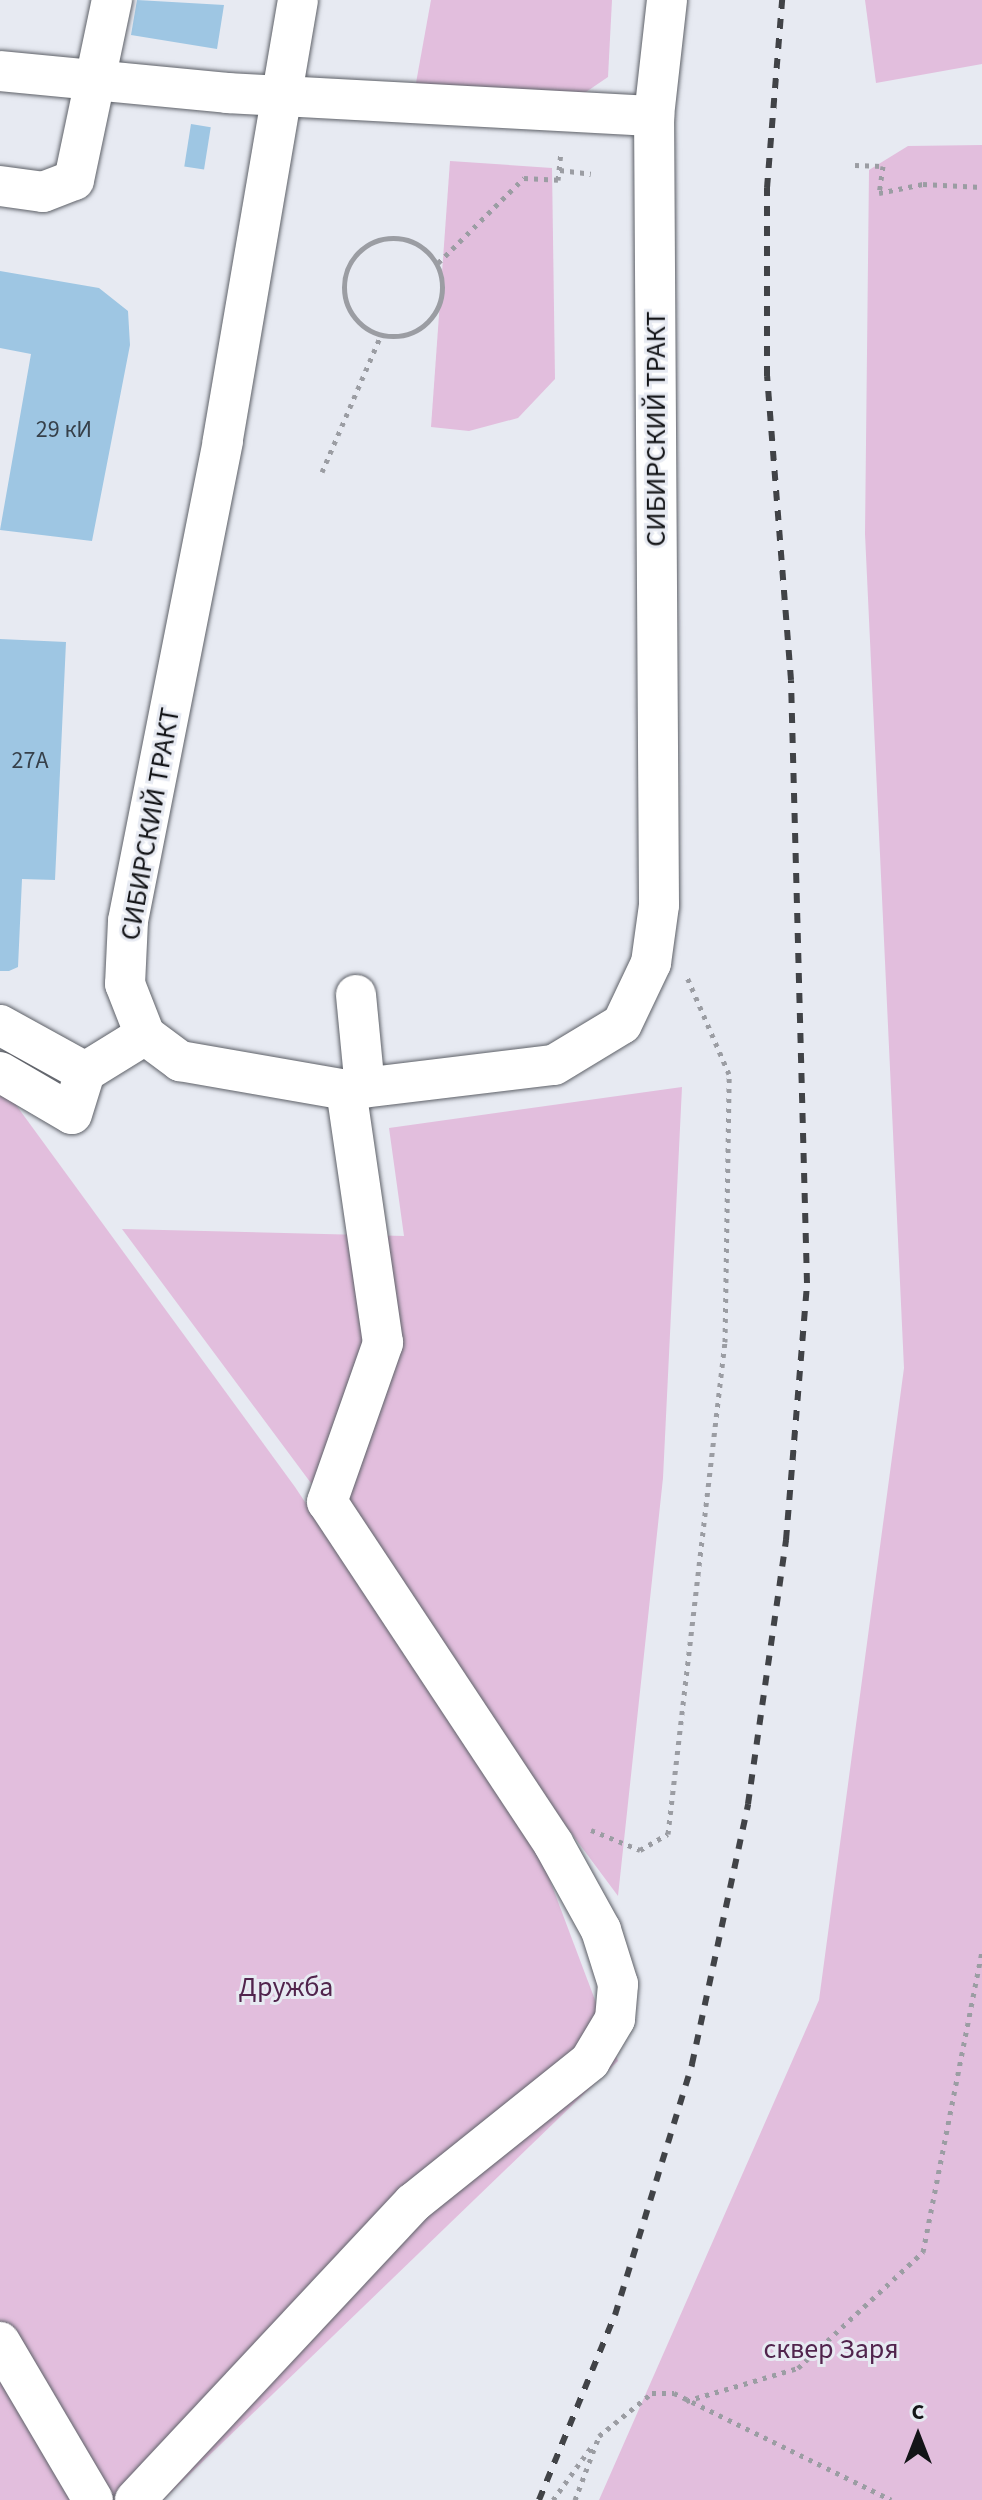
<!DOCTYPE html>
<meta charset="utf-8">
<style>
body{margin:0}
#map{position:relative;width:982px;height:2500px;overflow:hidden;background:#e7eaf2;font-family:"Source Sans 3",sans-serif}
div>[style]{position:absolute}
.green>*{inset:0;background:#e2bedd}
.building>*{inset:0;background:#9ec6e3;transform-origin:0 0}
.path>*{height:5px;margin-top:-2.5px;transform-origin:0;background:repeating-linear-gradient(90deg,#9b9da3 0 4px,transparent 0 10px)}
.path>.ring{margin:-2.5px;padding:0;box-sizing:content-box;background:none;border:5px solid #9b9da3;border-radius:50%}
.roads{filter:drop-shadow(0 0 2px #5e6168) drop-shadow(0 0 2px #5e6168)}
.minor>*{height:40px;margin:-20px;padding:0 20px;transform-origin:20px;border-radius:20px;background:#fff}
.rail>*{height:6px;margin-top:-3px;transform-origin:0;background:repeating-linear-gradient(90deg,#414347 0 10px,transparent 0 20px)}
span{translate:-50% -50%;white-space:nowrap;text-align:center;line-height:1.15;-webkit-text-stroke:6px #e7eaf2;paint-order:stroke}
.number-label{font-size:24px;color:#36404a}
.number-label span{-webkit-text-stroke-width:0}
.street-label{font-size:28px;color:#131417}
.park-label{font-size:28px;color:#51244d}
.north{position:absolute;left:878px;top:2396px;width:80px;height:80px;-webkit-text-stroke:6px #e7eaf2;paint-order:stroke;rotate:0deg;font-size:22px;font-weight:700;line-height:32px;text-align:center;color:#131417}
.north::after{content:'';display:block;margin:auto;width:28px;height:36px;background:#131417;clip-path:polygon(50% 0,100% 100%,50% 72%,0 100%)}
</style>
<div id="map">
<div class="green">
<i style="clip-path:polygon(431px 0,612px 0,608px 77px,583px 94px,414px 94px)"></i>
<i style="clip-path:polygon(865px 0,982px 0,982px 64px,876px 83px)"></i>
<i style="clip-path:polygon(982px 145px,982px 2500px,599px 2500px,819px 2000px,904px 1368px,865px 534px,869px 170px,908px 146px)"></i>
<i style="clip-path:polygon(450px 161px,552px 168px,555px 379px,518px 418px,469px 431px,431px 427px)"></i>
<i style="clip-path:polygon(0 1083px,295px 1487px,540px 1854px,618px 2061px,163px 2500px,0 2500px)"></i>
<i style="clip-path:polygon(682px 1087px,663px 1478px,618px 1896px,122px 1229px,404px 1236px,389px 1128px)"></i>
</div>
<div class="building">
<i style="clip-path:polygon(137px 0,224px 5px,217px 49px,131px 35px)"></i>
<i style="left:191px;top:124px;width:20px;height:43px;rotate:9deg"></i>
<i style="clip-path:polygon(0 271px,99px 288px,128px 311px,130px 345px,92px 541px,0 530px,31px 354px,0 348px)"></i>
<i style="clip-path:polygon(0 639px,66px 642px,55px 880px,22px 879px,18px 967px,9px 971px,0 971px)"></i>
</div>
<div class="path">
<i style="left:855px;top:165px;width:28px;rotate:2deg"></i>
<i style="left:883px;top:166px;width:27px;rotate:98deg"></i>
<i style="left:879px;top:193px;width:45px;rotate:-11.6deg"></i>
<i style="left:923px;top:184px;width:59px;rotate:2.9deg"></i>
<i style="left:560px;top:170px;width:31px;rotate:7deg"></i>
<i class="ring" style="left:344px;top:238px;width:93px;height:93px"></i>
<i style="left:438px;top:263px;width:121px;rotate:-44.7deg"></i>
<i style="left:524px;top:178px;width:34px;rotate:3deg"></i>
<i style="left:558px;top:180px;width:29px;rotate:-84deg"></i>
<i style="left:322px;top:472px;width:149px;rotate:-66.7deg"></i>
<i style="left:591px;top:1830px;width:53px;rotate:22.2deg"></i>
<i style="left:640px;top:1850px;width:32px;rotate:-30deg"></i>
<i style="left:668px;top:1834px;width:495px;rotate:-83.4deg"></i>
<i style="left:725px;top:1342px;width:268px;rotate:-89.1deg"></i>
<i style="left:729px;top:1074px;width:106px;rotate:-113.4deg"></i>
<i style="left:686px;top:2401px;width:117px;rotate:-16.4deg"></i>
<i style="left:798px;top:2368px;width:171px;rotate:-42.9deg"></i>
<i style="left:923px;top:2252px;width:307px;rotate:-78.9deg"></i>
<i style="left:553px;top:2500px;width:67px;rotate:-54.2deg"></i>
<i style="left:575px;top:2500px;width:68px;rotate:-69.4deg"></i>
<i style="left:599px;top:2436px;width:68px;rotate:-39.1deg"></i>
<i style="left:652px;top:2393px;width:22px"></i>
<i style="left:674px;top:2393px;width:242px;rotate:26.2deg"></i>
</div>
<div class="roads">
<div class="minor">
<i style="left:298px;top:0;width:447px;rotate:99.7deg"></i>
<i style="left:223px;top:441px;width:489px;rotate:101.2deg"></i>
<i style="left:128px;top:921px;width:63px;rotate:92.7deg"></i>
<i style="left:125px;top:984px;width:55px;rotate:68.6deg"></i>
<i style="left:145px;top:1035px;width:44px;rotate:36.6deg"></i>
<i style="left:180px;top:1061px;width:169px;rotate:9.9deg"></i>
<i style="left:346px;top:1090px;width:209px;rotate:-6.9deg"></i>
<i style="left:554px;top:1065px;width:79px;rotate:-31.1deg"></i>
<i style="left:622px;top:1024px;width:68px;rotate:-64.6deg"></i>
<i style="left:651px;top:963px;width:59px;rotate:-82.1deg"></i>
<i style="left:659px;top:905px;width:789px;rotate:-90.36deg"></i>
<i style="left:654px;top:116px;width:117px;rotate:-83.6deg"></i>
<i style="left:0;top:71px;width:229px;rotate:5.5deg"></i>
<i style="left:228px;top:93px;width:427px;rotate:3.1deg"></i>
<i style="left:0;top:186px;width:43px;rotate:7.9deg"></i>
<i style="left:43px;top:192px;width:33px;rotate:-21deg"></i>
<i style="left:74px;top:180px;width:184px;rotate:-78.1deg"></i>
<i style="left:356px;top:995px;width:93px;rotate:84.5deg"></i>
<i style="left:0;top:1025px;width:97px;rotate:28.9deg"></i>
<i style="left:0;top:1072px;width:83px;rotate:30.3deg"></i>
<i style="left:72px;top:1114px;width:44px;rotate:-72.8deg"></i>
<i style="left:85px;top:1072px;width:70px;rotate:-31.7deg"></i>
<i style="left:0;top:2342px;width:183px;rotate:59.5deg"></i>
<i style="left:135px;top:2500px;width:407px;rotate:-46.9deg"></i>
<i style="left:413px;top:2203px;width:227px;rotate:-38.7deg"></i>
<i style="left:590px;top:2061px;width:49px;rotate:-59.2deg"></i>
<i style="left:615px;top:2019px;width:35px;rotate:-85deg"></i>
<i style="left:618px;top:1984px;width:57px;rotate:-107.5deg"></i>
<i style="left:601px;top:1930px;width:99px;rotate:-118.9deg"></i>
<i style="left:553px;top:1843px;width:409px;rotate:-123.5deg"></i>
<i style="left:327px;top:1502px;width:169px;rotate:-70.6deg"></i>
<i style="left:383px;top:1343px;width:256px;rotate:-98.3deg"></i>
</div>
</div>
<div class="rail">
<i style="left:539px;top:2500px;width:200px;rotate:-67.7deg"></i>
<i style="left:615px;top:2315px;width:263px;rotate:-72.9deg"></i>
<i style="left:692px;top:2064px;width:266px;rotate:-77.8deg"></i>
<i style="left:748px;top:1804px;width:267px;rotate:-81.8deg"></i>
<i style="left:786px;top:1540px;width:258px;rotate:-85.3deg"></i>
<i style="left:807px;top:1283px;width:603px;rotate:-91.52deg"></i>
<i style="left:791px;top:680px;width:305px;rotate:-94.5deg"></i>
<i style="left:767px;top:376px;width:188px;rotate:-90deg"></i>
<i style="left:767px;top:188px;width:189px;rotate:-85.4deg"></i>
</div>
<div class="number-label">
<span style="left:64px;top:430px">29 кИ</span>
<span style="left:30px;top:761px">27А</span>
</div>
<div class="street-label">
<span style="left:656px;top:429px;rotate:-90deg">СИБИРСКИЙ ТРАКТ</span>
<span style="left:150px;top:824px;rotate:-80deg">СИБИРСКИЙ ТРАКТ</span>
</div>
<div class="park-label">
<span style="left:286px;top:1987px">Дружба</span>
<span style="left:831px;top:2349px">сквер Заря</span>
</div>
<div class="north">С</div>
</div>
